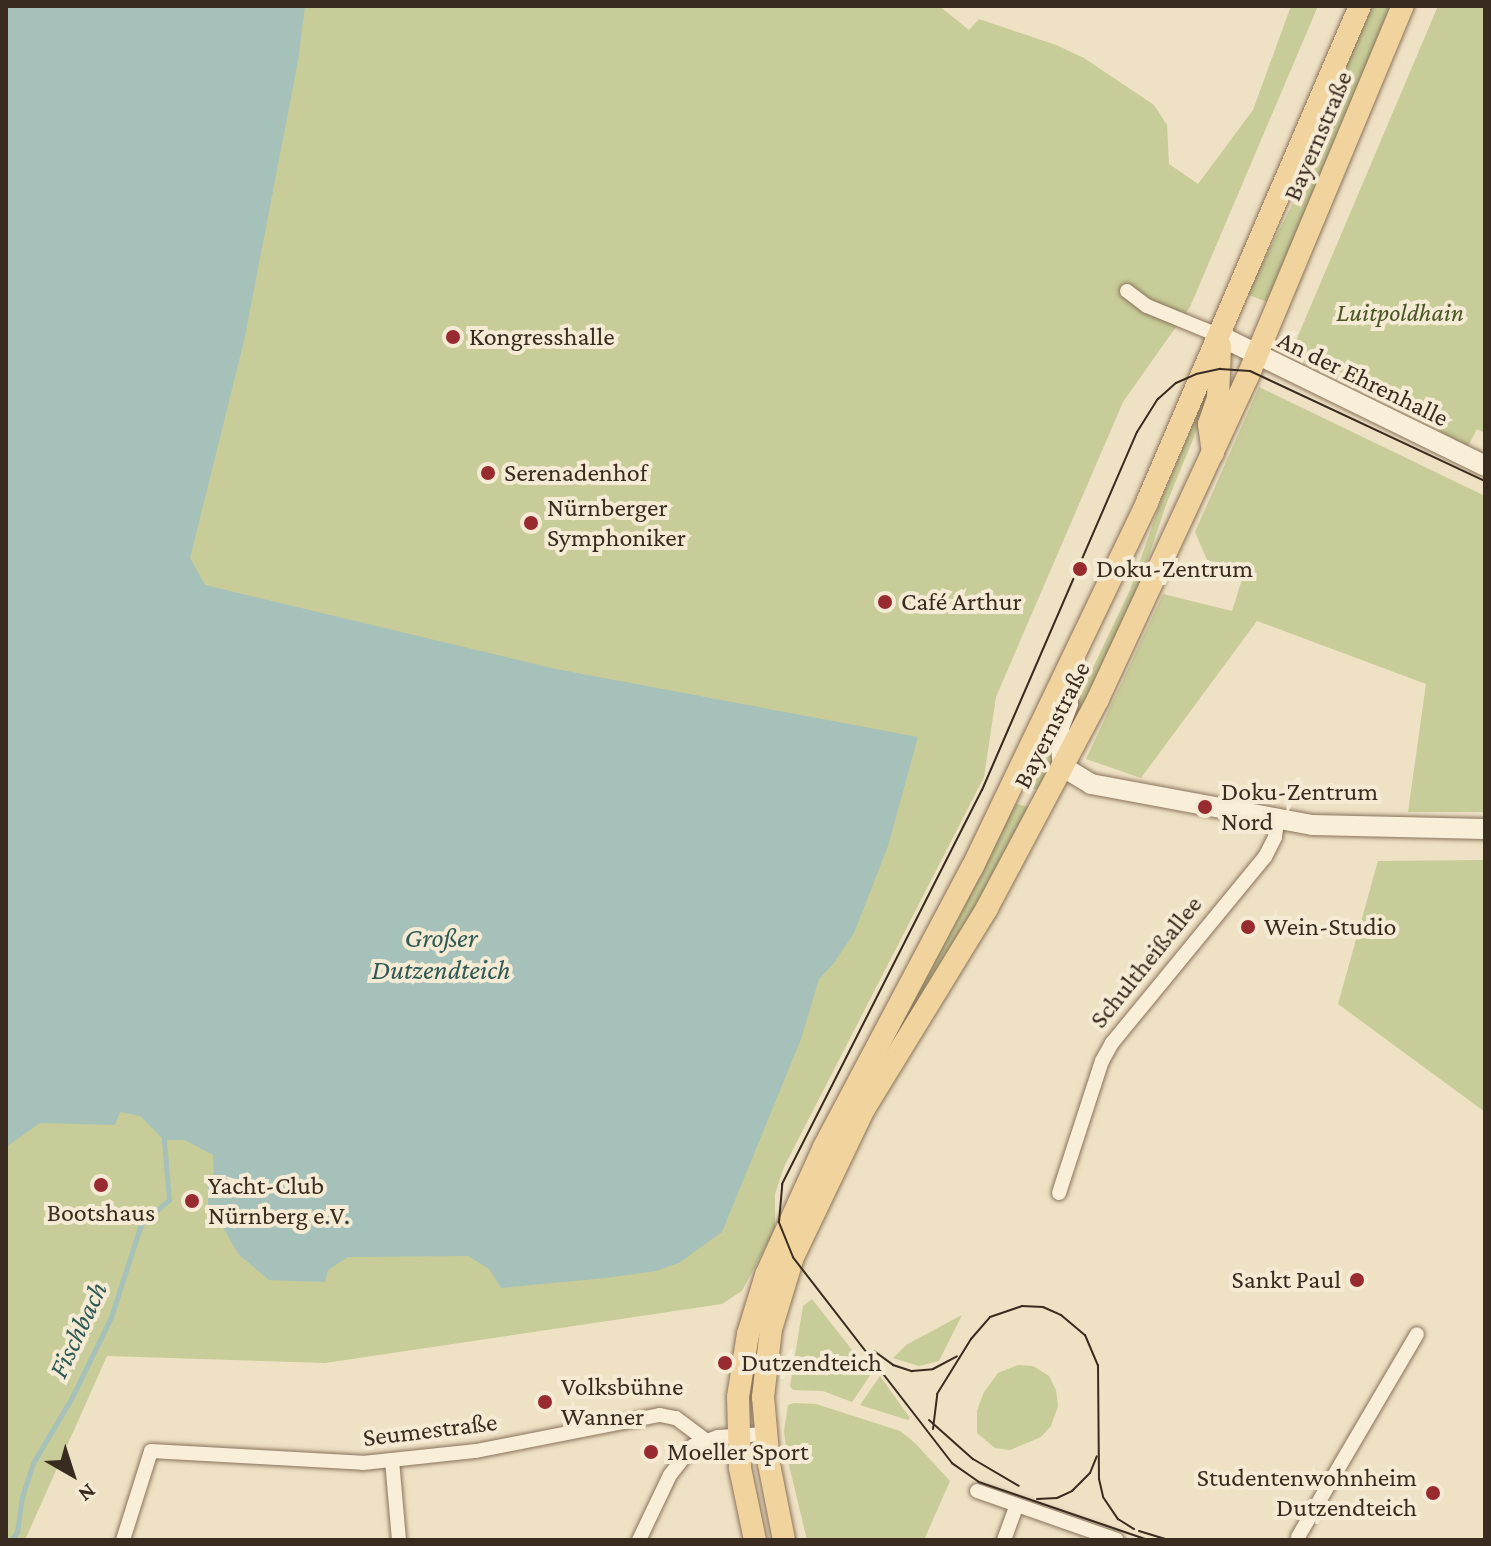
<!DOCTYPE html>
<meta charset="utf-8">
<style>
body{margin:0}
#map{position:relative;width:1491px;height:1546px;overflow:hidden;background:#eee1c4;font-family:"Crimson Pro",serif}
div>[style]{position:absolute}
.green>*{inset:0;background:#c7cc98}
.water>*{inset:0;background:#a6c1b9}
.stream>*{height:5px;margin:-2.5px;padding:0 2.5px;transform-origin:2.5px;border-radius:2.5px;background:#a6c1b9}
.roads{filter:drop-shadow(0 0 2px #89725b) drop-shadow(0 0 2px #89725b)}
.street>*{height:14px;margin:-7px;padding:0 7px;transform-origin:7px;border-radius:7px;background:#f9eed8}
.secondary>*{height:20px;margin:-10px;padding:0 10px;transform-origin:10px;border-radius:10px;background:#f9eed8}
.primary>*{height:22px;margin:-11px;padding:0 11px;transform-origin:11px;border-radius:11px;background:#f1d49d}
.tram>*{height:2px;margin:-1px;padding:0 1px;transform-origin:1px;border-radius:1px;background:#392b1f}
.dots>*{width:22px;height:22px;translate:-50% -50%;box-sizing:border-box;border:4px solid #f5ebd4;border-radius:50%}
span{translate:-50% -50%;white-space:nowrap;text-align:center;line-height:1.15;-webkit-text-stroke:8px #f5ebd4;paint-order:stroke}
.street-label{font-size:26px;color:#392b1f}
.park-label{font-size:26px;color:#4a5525;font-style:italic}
.poi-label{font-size:26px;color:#392b1f}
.left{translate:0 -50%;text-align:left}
.right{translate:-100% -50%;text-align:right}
.water-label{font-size:28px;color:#2e5955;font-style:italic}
.frame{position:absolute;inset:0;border:8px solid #392b1f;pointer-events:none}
.north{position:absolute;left:32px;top:1434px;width:80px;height:80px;-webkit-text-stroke:6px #f5ebd4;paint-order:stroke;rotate:141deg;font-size:22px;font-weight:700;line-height:32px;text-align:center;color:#392b1f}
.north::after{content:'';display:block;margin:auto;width:28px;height:36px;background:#392b1f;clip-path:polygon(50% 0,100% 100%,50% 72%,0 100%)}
</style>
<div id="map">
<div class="green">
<i style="clip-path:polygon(6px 6px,939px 6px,969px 30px,979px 19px,1056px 45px,1084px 58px,1154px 105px,1167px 125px,1169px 164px,1198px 184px,1253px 110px,1291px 6px,1318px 6px,1190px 307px,1123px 402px,996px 697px,984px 777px,784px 1167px,775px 1194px,775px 1229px,742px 1291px,722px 1304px,325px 1363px,107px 1356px,25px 1540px,6px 1540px)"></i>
<i style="clip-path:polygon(1369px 6px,1394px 6px,1269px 303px,1247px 294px,1293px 203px,1333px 88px)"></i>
<i style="clip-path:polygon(1438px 6px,1485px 6px,1485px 433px,1477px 429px,1467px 448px,1414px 415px,1299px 359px,1295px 343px)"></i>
<i style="clip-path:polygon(1259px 387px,1485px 496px,1485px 812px,1408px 812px,1426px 684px,1257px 621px,1141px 778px,1086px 759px,1163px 594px,1232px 611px,1245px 570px,1207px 560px,1195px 532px)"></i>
<i style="clip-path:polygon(1208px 388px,1210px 398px,1166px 505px,1129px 615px,1070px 730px,1070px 716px,1130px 590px,1161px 500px)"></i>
<i style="clip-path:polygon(1048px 735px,1055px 754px,1045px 791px,1021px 787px)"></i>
<i style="clip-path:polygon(1013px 803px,1033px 808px,1014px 851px,855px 1102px)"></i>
<i style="clip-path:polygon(1485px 860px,1485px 1112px,1338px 1004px,1378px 861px)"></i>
<i style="clip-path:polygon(812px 1299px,871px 1374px,852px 1402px,823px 1391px,793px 1390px,790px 1386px,803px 1306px)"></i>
<i style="clip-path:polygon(962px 1315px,939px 1361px,919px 1366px,893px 1358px,906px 1345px)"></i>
<i style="clip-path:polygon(1018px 1365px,1033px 1366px,1049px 1376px,1056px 1390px,1058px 1406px,1051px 1426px,1041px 1437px,1010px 1450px,995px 1448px,977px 1433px,977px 1411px,984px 1392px,998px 1373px)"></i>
<i style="clip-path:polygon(880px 1376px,910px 1418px,908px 1420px,860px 1405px)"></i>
<i style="clip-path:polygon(794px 1403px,816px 1404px,900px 1431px,915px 1443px,950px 1481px,924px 1540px,807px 1540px,788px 1461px,784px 1431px,788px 1405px)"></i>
</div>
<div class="water">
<i style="clip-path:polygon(6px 6px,305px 6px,298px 61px,244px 341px,190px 558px,205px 585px,556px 669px,918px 737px,888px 846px,854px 933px,834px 963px,819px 979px,801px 1039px,722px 1232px,679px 1263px,656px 1271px,606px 1278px,501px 1288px,489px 1269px,468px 1256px,348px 1257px,328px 1270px,325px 1282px,269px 1280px,238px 1254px,213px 1209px,208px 1208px,208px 1179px,213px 1182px,214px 1180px,213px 1155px,185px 1140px,164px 1140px,140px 1116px,120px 1112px,115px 1125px,40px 1123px,6px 1147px)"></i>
</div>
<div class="stream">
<i style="left:11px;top:1540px;width:10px;rotate:-53deg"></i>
<i style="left:17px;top:1532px;width:35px;rotate:-82deg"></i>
<i style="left:22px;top:1497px;width:36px;rotate:-72deg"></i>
<i style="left:33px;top:1463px;width:77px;rotate:-59.4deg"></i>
<i style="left:72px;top:1397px;width:89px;rotate:-64deg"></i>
<i style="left:111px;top:1317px;width:98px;rotate:-72.1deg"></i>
<i style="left:141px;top:1224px;width:37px;rotate:-41deg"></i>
<i style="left:169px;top:1200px;width:60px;rotate:-94.8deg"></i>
</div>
<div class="roads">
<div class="street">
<i style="left:1127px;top:291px;width:25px;rotate:37deg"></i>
<i style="left:1147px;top:306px;width:79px;rotate:22.3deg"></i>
<i style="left:1059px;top:1193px;width:139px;rotate:-72deg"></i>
<i style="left:1102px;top:1061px;width:21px;rotate:-61deg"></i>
<i style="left:1112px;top:1043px;width:241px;rotate:-50.6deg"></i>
<i style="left:1265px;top:857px;width:22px;rotate:-63deg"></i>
<i style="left:1275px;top:837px;width:16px;rotate:-83deg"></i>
<i style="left:392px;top:1460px;width:80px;rotate:85deg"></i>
<i style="left:977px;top:1491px;width:148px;rotate:19.3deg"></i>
<i style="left:1298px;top:1537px;width:235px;rotate:-59.6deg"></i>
<i style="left:123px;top:1540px;width:93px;rotate:-72.5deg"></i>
<i style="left:151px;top:1451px;width:212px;rotate:3.2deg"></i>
<i style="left:363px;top:1463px;width:114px;rotate:-6.1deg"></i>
<i style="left:476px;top:1451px;width:187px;rotate:-11.1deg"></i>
<i style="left:660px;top:1415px;width:16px;rotate:11deg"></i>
<i style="left:676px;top:1418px;width:36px;rotate:37deg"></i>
<i style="left:639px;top:1540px;width:72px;rotate:-64.5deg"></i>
<i style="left:670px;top:1475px;width:37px;rotate:-52deg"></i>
<i style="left:693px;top:1446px;width:27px;rotate:-20deg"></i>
<i style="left:718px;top:1437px;width:47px;rotate:-3.7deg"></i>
<i style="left:1004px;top:1540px;width:35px;rotate:-70deg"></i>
</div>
<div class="secondary">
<i style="left:1220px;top:336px;width:295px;rotate:26.1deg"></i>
<i style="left:1064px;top:676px;width:28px;rotate:82deg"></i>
<i style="left:1068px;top:704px;width:25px;rotate:111deg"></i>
<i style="left:1059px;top:727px;width:40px;rotate:84.3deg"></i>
<i style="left:1063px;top:767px;width:33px;rotate:31deg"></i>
<i style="left:1091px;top:784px;width:225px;rotate:10.5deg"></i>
<i style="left:1312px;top:825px;width:173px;rotate:1.3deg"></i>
</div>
<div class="primary">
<i style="left:1213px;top:453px;width:29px;rotate:-98deg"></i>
<i style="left:1209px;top:424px;width:28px;rotate:-71deg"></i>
<i style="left:1218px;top:398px;width:52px;rotate:-87.8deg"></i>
<i style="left:755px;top:1540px;width:74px;rotate:-101.8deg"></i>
<i style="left:740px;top:1468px;width:71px;rotate:-91.6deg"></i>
<i style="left:738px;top:1397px;width:64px;rotate:-81deg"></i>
<i style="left:748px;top:1334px;width:62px;rotate:-73deg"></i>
<i style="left:766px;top:1275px;width:141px;rotate:-65.6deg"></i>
<i style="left:824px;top:1147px;width:316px;rotate:-62.1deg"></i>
<i style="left:972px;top:868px;width:406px;rotate:-64.4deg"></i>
<i style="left:1147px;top:502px;width:540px;rotate:-66.76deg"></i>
<i style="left:784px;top:1540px;width:77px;rotate:-101.2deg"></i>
<i style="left:769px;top:1464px;width:67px;rotate:-95.1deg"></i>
<i style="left:763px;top:1397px;width:68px;rotate:-83.3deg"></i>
<i style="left:771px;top:1329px;width:75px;rotate:-73deg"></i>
<i style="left:793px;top:1257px;width:164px;rotate:-64.4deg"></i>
<i style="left:864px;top:1109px;width:236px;rotate:-58.5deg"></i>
<i style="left:987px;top:908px;width:237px;rotate:-62deg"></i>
<i style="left:1098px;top:699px;width:362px;rotate:-65.1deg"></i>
<i style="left:1250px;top:371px;width:396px;rotate:-67.3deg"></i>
</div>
</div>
<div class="tram">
<i style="left:874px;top:1351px;width:24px;rotate:36deg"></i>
<i style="left:893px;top:1365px;width:20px;rotate:18deg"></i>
<i style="left:912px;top:1371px;width:21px;rotate:-5deg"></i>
<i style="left:933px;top:1369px;width:27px;rotate:-28deg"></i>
<i style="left:929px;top:1420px;width:59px;rotate:41.6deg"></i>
<i style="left:973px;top:1459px;width:53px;rotate:30.4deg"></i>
<i style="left:933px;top:1429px;width:35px;rotate:-83deg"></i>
<i style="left:937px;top:1394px;width:65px;rotate:-58.3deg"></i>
<i style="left:971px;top:1339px;width:29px;rotate:-49deg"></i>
<i style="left:990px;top:1317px;width:34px;rotate:-19deg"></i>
<i style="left:1022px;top:1306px;width:21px;rotate:3deg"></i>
<i style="left:1043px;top:1307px;width:20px;rotate:24deg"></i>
<i style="left:1061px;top:1315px;width:31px;rotate:40deg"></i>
<i style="left:1085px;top:1335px;width:33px;rotate:67deg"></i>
<i style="left:1098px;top:1365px;width:114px;rotate:89.5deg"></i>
<i style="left:1099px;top:1479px;width:18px;rotate:77deg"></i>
<i style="left:1103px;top:1497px;width:27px;rotate:56deg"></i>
<i style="left:1118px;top:1519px;width:19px;rotate:32deg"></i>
<i style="left:1037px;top:1499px;width:20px;rotate:-3deg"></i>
<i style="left:1057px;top:1498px;width:17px;rotate:-25deg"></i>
<i style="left:1072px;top:1491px;width:25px;rotate:-45deg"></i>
<i style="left:1090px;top:1473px;width:18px;rotate:-68deg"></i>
<i style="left:1139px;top:1531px;width:30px;rotate:17deg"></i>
<i style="left:1148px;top:1540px;width:179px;rotate:-161.1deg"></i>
<i style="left:979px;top:1482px;width:33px;rotate:-145deg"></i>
<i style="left:952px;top:1463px;width:260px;rotate:-127.7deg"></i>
<i style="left:793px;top:1257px;width:38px;rotate:-112deg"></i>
<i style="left:779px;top:1222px;width:38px;rotate:-85deg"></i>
<i style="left:782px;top:1184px;width:442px;rotate:-63.1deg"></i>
<i style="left:982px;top:790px;width:390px;rotate:-66.6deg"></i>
<i style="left:1137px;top:432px;width:39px;rotate:-58deg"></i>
<i style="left:1158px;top:399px;width:24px;rotate:-42deg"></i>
<i style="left:1176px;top:383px;width:22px;rotate:-24deg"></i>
<i style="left:1196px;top:374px;width:25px;rotate:-12deg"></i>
<i style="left:1220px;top:369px;width:30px;rotate:4deg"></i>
<i style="left:1250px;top:371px;width:259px;rotate:25.1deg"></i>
</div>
<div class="dots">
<i style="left:453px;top:337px;background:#982b2f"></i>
<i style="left:488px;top:473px;background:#982b2f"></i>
<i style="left:531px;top:523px;background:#982b2f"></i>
<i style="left:1080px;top:569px;background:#982b2f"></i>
<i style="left:885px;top:602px;background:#982b2f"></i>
<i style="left:1205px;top:807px;background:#982b2f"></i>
<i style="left:1248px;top:927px;background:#982b2f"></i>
<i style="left:101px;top:1185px;background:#982b2f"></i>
<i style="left:192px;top:1201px;background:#982b2f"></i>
<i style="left:1357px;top:1280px;background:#982b2f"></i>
<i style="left:725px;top:1363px;background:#982b2f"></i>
<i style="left:545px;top:1402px;background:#982b2f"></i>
<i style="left:651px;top:1452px;background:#982b2f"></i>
<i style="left:1433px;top:1493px;background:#982b2f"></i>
</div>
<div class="street-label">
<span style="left:1318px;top:136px;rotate:-67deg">Bayernstraße</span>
<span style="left:1363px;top:379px;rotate:26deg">An der Ehrenhalle</span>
<span style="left:1052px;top:725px;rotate:-63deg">Bayernstraße</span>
<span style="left:1146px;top:962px;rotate:-51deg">Schultheißallee</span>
<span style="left:430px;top:1430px;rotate:-7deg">Seumestraße</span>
</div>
<div class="park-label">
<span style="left:1400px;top:313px">Luitpoldhain</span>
</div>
<div class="poi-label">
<span class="left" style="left:469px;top:337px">Kongresshalle</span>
<span class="left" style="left:504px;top:473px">Serenadenhof</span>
<span class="left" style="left:547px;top:523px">Nürnberger<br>Symphoniker</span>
<span class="left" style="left:1096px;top:569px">Doku-Zentrum</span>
<span class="left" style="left:901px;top:602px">Café Arthur</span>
<span class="left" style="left:1221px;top:807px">Doku-Zentrum<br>Nord</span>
<span class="left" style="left:1264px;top:927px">Wein-Studio</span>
<span class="left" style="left:208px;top:1201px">Yacht-Club<br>Nürnberg e.V.</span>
<span style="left:101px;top:1213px">Bootshaus</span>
<span class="right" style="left:1341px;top:1280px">Sankt Paul</span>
<span class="left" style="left:741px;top:1363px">Dutzendteich</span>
<span class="left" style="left:561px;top:1402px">Volksbühne<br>Wanner</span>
<span class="left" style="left:667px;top:1452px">Moeller Sport</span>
<span class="right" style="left:1417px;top:1493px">Studentenwohnheim<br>Dutzendteich</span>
</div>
<div class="water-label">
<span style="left:441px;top:954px">Großer<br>Dutzendteich</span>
<span style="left:78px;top:1330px;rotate:-65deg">Fischbach</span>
</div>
<div class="frame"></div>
<div class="north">N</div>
</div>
